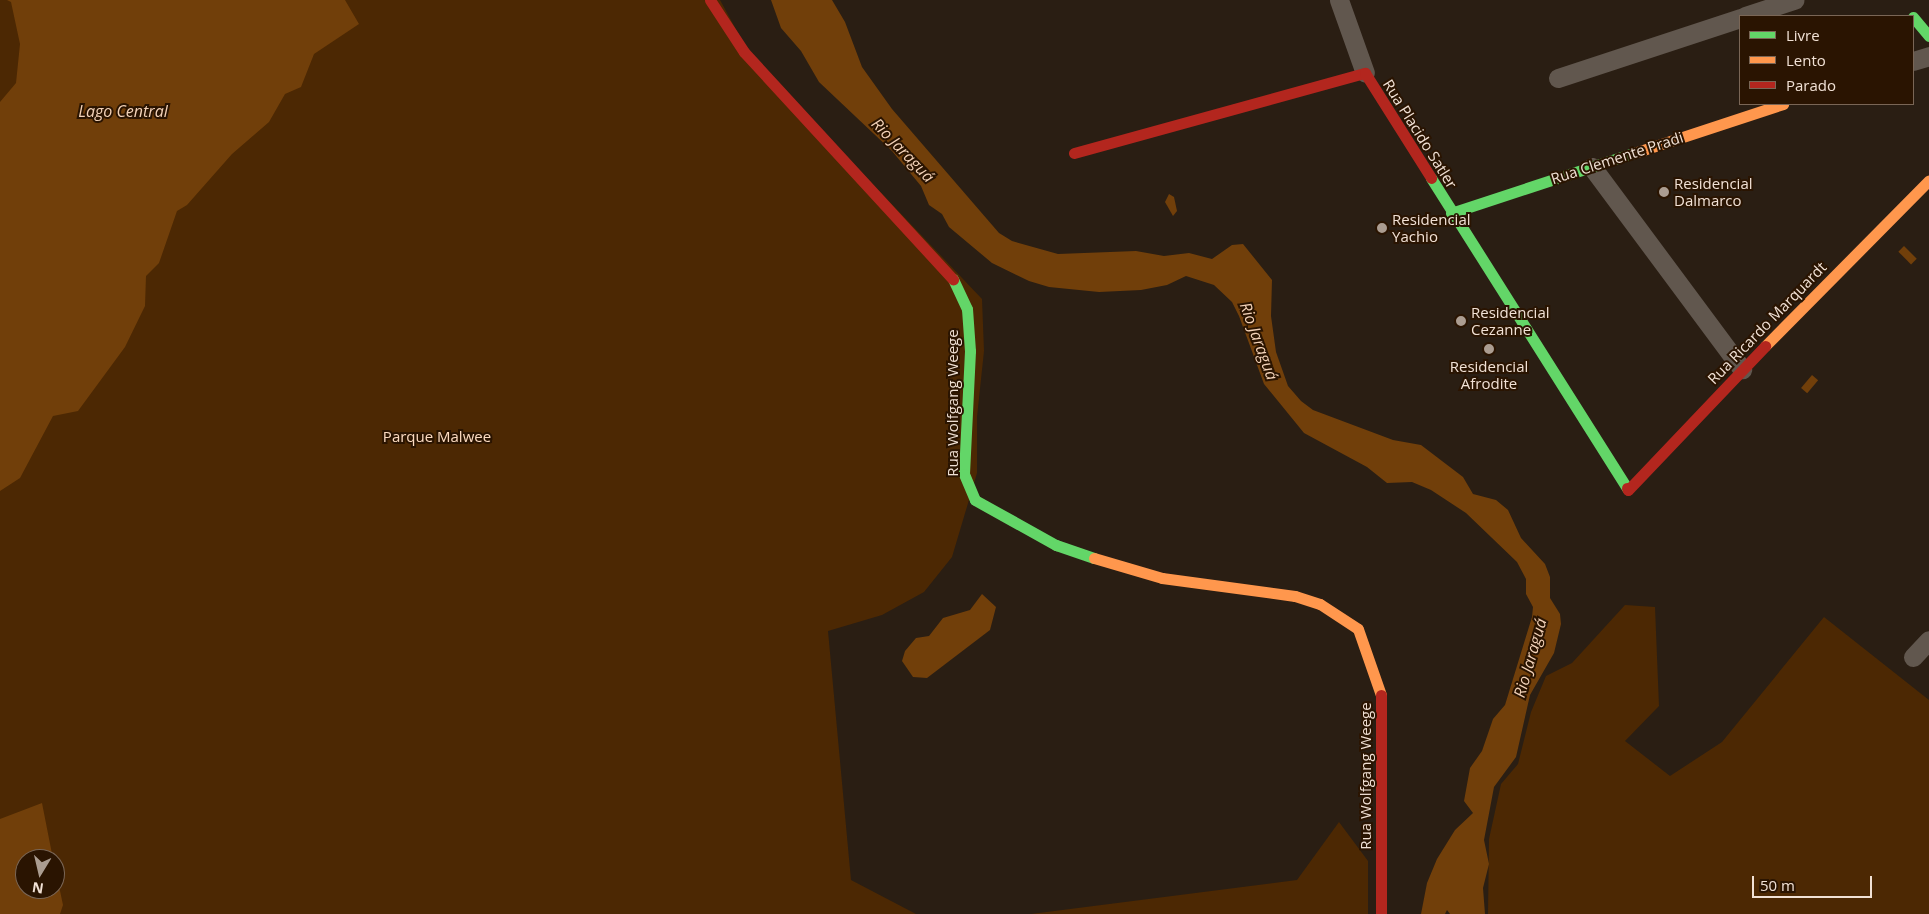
<!DOCTYPE html>
<meta charset="utf-8">
<style>
body{margin:0}
#map{position:relative;width:1929px;height:914px;overflow:hidden;background:#2a1e13;font-family:"Open Sans",sans-serif}
div>[style]{position:absolute}
.green>*{inset:0;background:#4c2803}
.water>*{inset:0;background:#713f0a;transform-origin:0 0}
.street>*{height:19px;margin:-9.5px;padding:0 9.5px;transform-origin:9.5px;border-radius:9.5px;background:#61574e}
.fast>*{height:11px;margin:-5.5px;padding:0 5.5px;transform-origin:5.5px;border-radius:5.5px;background:#63d668}
.slow>*{height:11px;margin:-5.5px;padding:0 5.5px;transform-origin:5.5px;border-radius:5.5px;background:#ff974d}
.jam>*{height:11px;margin:-5.5px;padding:0 5.5px;transform-origin:5.5px;border-radius:5.5px;background:#b3261e}
.dots>*{width:14px;height:14px;translate:-50% -50%;box-sizing:border-box;border:2px solid #2a1401;border-radius:50%}
span{translate:-50% -50%;white-space:nowrap;text-align:center;line-height:1.15;-webkit-text-stroke:4px #2a1401;paint-order:stroke}
.street-label{font-size:15px;color:#f1e1d5}
.poi-label{font-size:15px;color:#f1e1d5}
.left{translate:0 -50%;text-align:left}
.park-label{font-size:15px;color:#fbdac0}
.water-label{font-size:16px;color:#f3d2b8;font-style:italic}
.legend{position:absolute;left:1739px;top:15px;width:175px;height:90px;box-sizing:border-box;background:#2a1401;border:1px solid #7a6656;margin:0;padding:6px 9px;list-style:none;font-size:15px;color:#f1e1d5}
.legend li{display:flex;align-items:center;gap:10px;height:25px}
.legend b{width:25px;border:1px solid #7a6656}
.north{position:absolute;left:15px;top:849px;width:50px;height:50px;box-sizing:border-box;background:#2a1401;border:1px solid #7a6656;border-radius:50%;rotate:189deg;font-size:14px;font-weight:700;line-height:20px;text-align:center;color:#f1e1d5}
.north::after{content:'';display:block;margin:auto;width:18px;height:22px;background:#ab9d91;clip-path:polygon(50% 0,100% 100%,50% 72%,0 100%)}
.scale{position:absolute;left:1752px;top:876px;width:120px;height:22px;box-sizing:border-box;border:2px solid #f1e1d5;border-top:0;padding-left:6px;font-size:15px;line-height:18px;white-space:nowrap;color:#f1e1d5;-webkit-text-stroke:4px #2a1401;paint-order:stroke}
</style>
<div id="map">
<div class="green">
<i style="clip-path:polygon(evenodd,0 0,720px 0,750px 55px,982px 299px,984px 351px,977px 417px,977px 473px,952px 557px,924px 592px,882px 615px,828px 631px,851px 880px,916px 914px,0 914px,0 0,25px 859px,55px 859px,55px 889px,25px 889px,25px 859px)"></i>
<i style="clip-path:polygon(1625px 605px,1655px 607px,1659px 706px,1625px 741px,1670px 776px,1722px 742px,1824px 617px,1929px 700px,1929px 914px,1488px 914px,1489px 839px,1501px 784px,1518px 764px,1531px 712px,1546px 676px,1572px 663px)"></i>
<i style="clip-path:polygon(1339px 822px,1368px 861px,1368px 914px,1031px 914px,1297px 880px)"></i>
</div>
<div class="water">
<i style="clip-path:polygon(7px 0,345px 0,359px 24px,314px 54px,301px 87px,285px 94px,269px 122px,232px 154px,187px 205px,177px 211px,159px 263px,146px 276px,145px 306px,125px 347px,78px 411px,53px 416px,20px 478px,0 491px,0 102px,16px 83px,20px 44px,11px 2px)"></i>
<i style="clip-path:polygon(771px 0,832px 0,845px 22px,862px 67px,892px 109px,999px 233px,1012px 241px,1058px 254px,1136px 251px,1164px 256px,1189px 253px,1212px 259px,1232px 245px,1243px 244px,1272px 280px,1271px 316px,1276px 352px,1288px 386px,1301px 401px,1313px 410px,1393px 440px,1421px 445px,1463px 477px,1473px 494px,1496px 500px,1508px 510px,1521px 538px,1545px 564px,1550px 577px,1550px 598px,1560px 614px,1561px 624px,1554px 653px,1530px 695px,1516px 757px,1494px 787px,1484px 840px,1489px 864px,1483px 888px,1485px 914px,1450px 914px,1447px 910px,1445px 914px,1421px 914px,1427px 883px,1437px 859px,1455px 830px,1473px 813px,1464px 801px,1470px 768px,1482px 751px,1493px 719px,1505px 705px,1532px 617px,1533px 607px,1526px 594px,1526px 579px,1517px 562px,1466px 513px,1431px 490px,1412px 482px,1387px 483px,1367px 467px,1304px 433px,1264px 384px,1239px 316px,1232px 302px,1214px 285px,1186px 276px,1167px 285px,1141px 290px,1099px 292px,1049px 287px,1029px 281px,992px 263px,949px 227px,942px 214px,929px 205px,921px 186px,892px 151px,819px 82px,801px 51px,781px 28px)"></i>
<i style="clip-path:polygon(1169px 194px,1174px 197px,1177px 211px,1173px 216px,1165px 202px)"></i>
<i style="left:1904px;top:246px;width:18px;height:8px;rotate:45deg"></i>
<i style="left:1812px;top:375px;width:8px;height:17px;rotate:40deg"></i>
<i style="clip-path:polygon(982px 594px,996px 607px,990px 630px,927px 678px,913px 677px,902px 661px,905px 651px,916px 638px,929px 636px,943px 618px,970px 610px)"></i>
<i style="clip-path:polygon(42px 803px,53px 859px,25px 859px,25px 889px,55px 889px,55px 867px,63px 905px,60px 914px,0 914px,0 819px)"></i>
</div>
<div class="street">
<i style="left:1339px;top:0;width:77px;rotate:70.4deg"></i>
<i style="left:1745px;top:16px;width:52px;rotate:-18.1deg"></i>
<i style="left:1913px;top:61px;width:17px;rotate:-17deg"></i>
<i style="left:1558px;top:78px;width:192px;rotate:-18.2deg"></i>
<i style="left:1592px;top:167px;width:252px;rotate:53.4deg"></i>
<i style="left:1913px;top:657px;width:23px;rotate:-47deg"></i>
</div>
<div class="fast">
<i style="left:1913px;top:17px;width:25px;rotate:50deg"></i>
<i style="left:1431px;top:178px;width:367px;rotate:57.7deg"></i>
<i style="left:1451px;top:213px;width:193px;rotate:-18.2deg"></i>
<i style="left:953px;top:279px;width:33px;rotate:65deg"></i>
<i style="left:967px;top:309px;width:42px;rotate:85.9deg"></i>
<i style="left:970px;top:351px;width:123px;rotate:92.8deg"></i>
<i style="left:964px;top:474px;width:28px;rotate:67deg"></i>
<i style="left:975px;top:500px;width:93px;rotate:29.1deg"></i>
<i style="left:1056px;top:545px;width:40px;rotate:18.9deg"></i>
</div>
<div class="slow">
<i style="left:1634px;top:153px;width:157px;rotate:-18.2deg"></i>
<i style="left:1765px;top:346px;width:233px;rotate:-45.3deg"></i>
<i style="left:1094px;top:558px;width:71px;rotate:16.4deg"></i>
<i style="left:1162px;top:578px;width:134px;rotate:7.7deg"></i>
<i style="left:1295px;top:596px;width:26px;rotate:18deg"></i>
<i style="left:1320px;top:604px;width:45px;rotate:33.3deg"></i>
<i style="left:1358px;top:629px;width:70px;rotate:70.8deg"></i>
</div>
<div class="jam">
<i style="left:710px;top:0;width:62px;rotate:56.8deg"></i>
<i style="left:744px;top:52px;width:309px;rotate:47.4deg"></i>
<i style="left:1074px;top:153px;width:302px;rotate:-15.4deg"></i>
<i style="left:1365px;top:73px;width:124px;rotate:57.8deg"></i>
<i style="left:1627px;top:488px;width:2px;rotate:63deg"></i>
<i style="left:1628px;top:490px;width:199px;rotate:-46.4deg"></i>
<i style="left:1381px;top:695px;width:219px;rotate:90deg"></i>
</div>
<div class="dots">
<i style="left:1664px;top:192px;background:#ab9d91"></i>
<i style="left:1382px;top:228px;background:#ab9d91"></i>
<i style="left:1461px;top:321px;background:#ab9d91"></i>
<i style="left:1489px;top:349px;background:#ab9d91"></i>
</div>
<div class="street-label">
<span style="left:1420px;top:134px;rotate:58deg">Rua Placido Satler</span>
<span style="left:1617px;top:158px;rotate:-18deg">Rua Clemente Pradi</span>
<span style="left:1767px;top:323px;rotate:-46deg">Rua Ricardo Marquardt</span>
<span style="left:953px;top:403px;rotate:-90deg">Rua Wolfgang Weege</span>
<span style="left:1366px;top:776px;rotate:-90deg">Rua Wolfgang Weege</span>
</div>
<div class="poi-label">
<span class="left" style="left:1674px;top:192px">Residencial<br>Dalmarco</span>
<span class="left" style="left:1392px;top:228px">Residencial<br>Yachio</span>
<span class="left" style="left:1471px;top:321px">Residencial<br>Cezanne</span>
<span style="left:1489px;top:375px">Residencial<br>Afrodite</span>
</div>
<div class="park-label">
<span style="left:437px;top:437px">Parque Malwee</span>
</div>
<div class="water-label">
<span style="left:123px;top:111px">Lago Central</span>
<span style="left:903px;top:150px;rotate:46deg">Rio Jaraguá</span>
<span style="left:1259px;top:341px;rotate:70deg">Rio Jaraguá</span>
<span style="left:1530px;top:658px;rotate:-74deg">Rio Jaraguá</span>
</div>
<ul class="legend">
<li><b style="height:6px;background:#63d668"></b>Livre</li>
<li><b style="height:6px;background:#ff974d"></b>Lento</li>
<li><b style="height:6px;background:#b3261e"></b>Parado</li>
</ul>
<div class="north">N</div>
<div class="scale">50 m</div>
</div>
